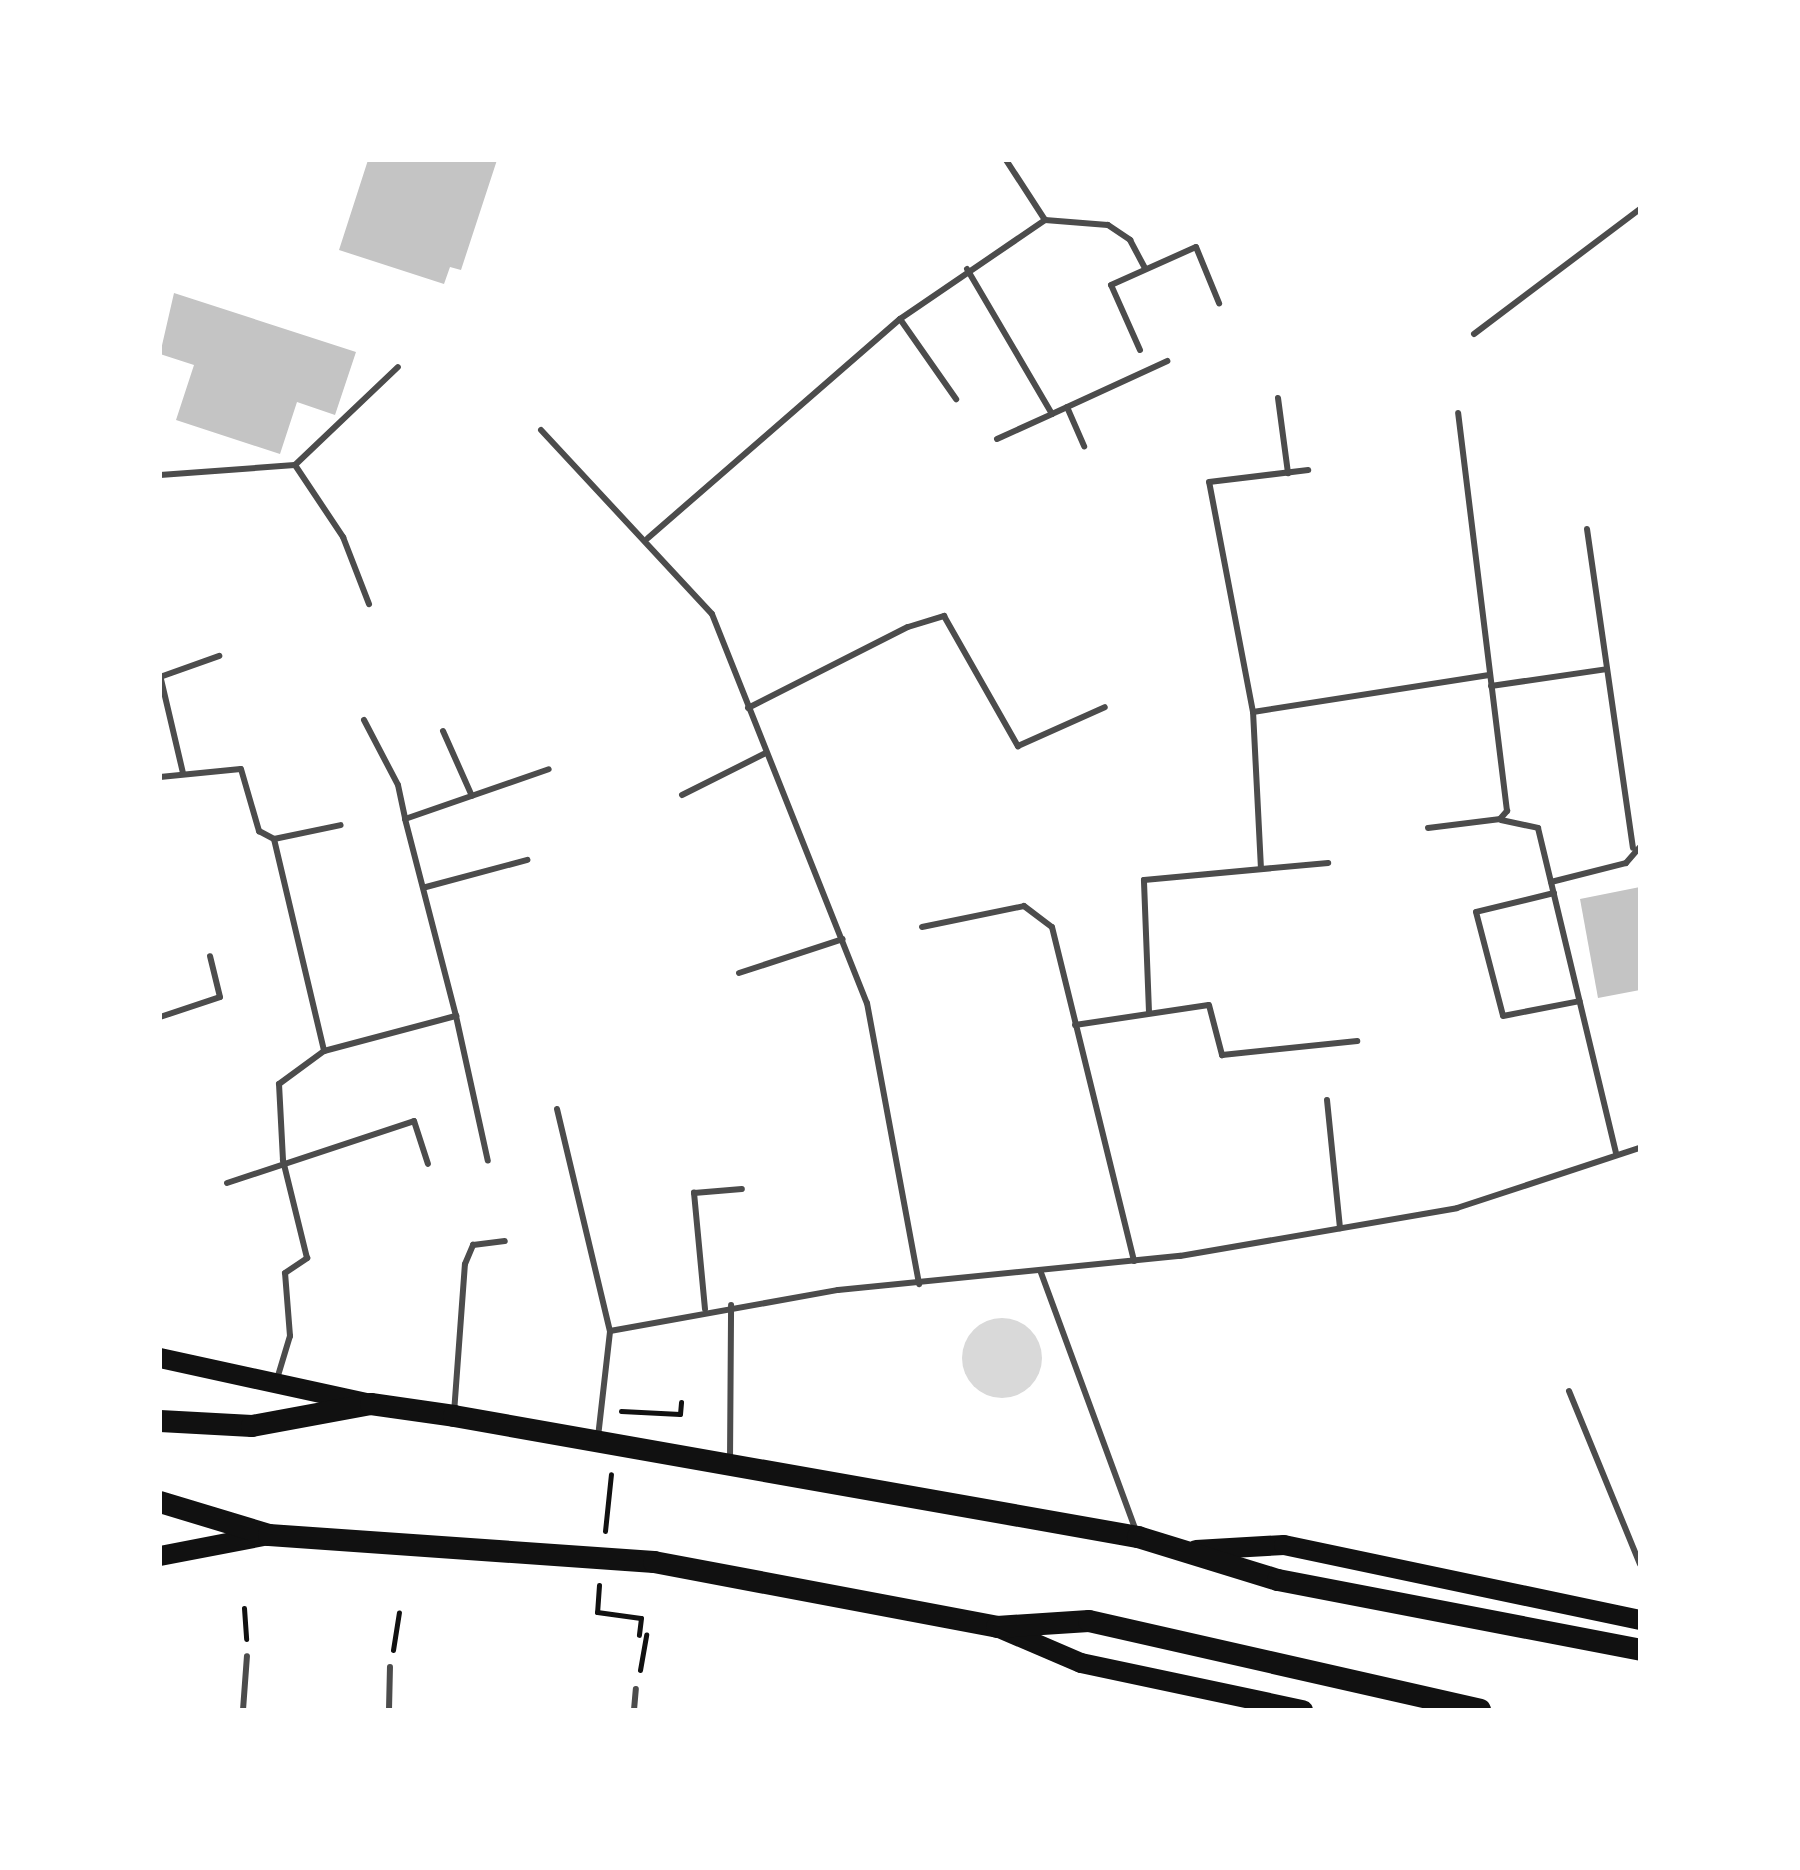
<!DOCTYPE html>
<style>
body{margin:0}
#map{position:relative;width:1800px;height:1870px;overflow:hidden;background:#fff;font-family:Inter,sans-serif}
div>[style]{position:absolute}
.water>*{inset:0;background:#d9d9d9}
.round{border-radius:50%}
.building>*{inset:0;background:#c4c4c4}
.path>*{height:5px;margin:-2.5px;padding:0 2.5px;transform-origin:2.5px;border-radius:2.5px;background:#111}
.service>*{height:6px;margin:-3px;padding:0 3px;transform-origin:3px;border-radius:3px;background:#4c4c4c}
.primary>*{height:20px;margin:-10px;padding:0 10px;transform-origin:10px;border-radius:10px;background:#111}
.trunk>*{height:22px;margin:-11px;padding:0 11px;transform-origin:11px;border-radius:11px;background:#111}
span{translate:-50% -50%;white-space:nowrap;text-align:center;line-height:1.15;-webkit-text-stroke:6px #fff;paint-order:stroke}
.frame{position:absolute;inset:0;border:162px solid #fff;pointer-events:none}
</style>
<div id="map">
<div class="water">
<i class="round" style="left:962px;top:1318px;width:80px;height:80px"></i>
</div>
<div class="building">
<i style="clip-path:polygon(368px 160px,497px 160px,461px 270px,450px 267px,444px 284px,339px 250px)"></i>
<i style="clip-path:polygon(174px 293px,356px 352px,335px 415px,297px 402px,280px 454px,176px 420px,194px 365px,160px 354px)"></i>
<i style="clip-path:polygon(1640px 887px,1640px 990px,1598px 998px,1580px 899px)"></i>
</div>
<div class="path">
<i style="left:621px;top:1411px;width:59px;rotate:2.9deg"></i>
<i style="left:680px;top:1414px;width:12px;rotate:-85deg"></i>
<i style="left:605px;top:1531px;width:57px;rotate:-84deg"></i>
<i style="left:599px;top:1585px;width:27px;rotate:94deg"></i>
<i style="left:597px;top:1612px;width:44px;rotate:7.8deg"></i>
<i style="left:641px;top:1618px;width:17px;rotate:97deg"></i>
<i style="left:244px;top:1608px;width:31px;rotate:86deg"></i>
<i style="left:393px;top:1650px;width:38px;rotate:-81deg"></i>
<i style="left:640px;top:1670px;width:36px;rotate:-80deg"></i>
</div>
<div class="service">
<i style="left:1045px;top:220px;width:63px;rotate:4.5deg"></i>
<i style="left:1108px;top:225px;width:27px;rotate:34deg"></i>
<i style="left:1130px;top:240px;width:32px;rotate:62deg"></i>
<i style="left:967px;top:269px;width:168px;rotate:59.6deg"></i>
<i style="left:1052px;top:414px;width:127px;rotate:-24.7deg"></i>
<i style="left:900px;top:319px;width:98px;rotate:55deg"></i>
<i style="left:1474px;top:334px;width:208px;rotate:-37deg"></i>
<i style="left:1140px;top:350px;width:71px;rotate:-114deg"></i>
<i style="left:1111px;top:285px;width:93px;rotate:-24.1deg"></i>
<i style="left:1196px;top:247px;width:61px;rotate:67.7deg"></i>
<i style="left:1278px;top:398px;width:76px;rotate:82.4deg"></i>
<i style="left:1067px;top:407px;width:43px;rotate:66.4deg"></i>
<i style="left:541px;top:430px;width:251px;rotate:47.1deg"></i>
<i style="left:712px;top:614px;width:419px;rotate:68.3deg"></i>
<i style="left:867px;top:1003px;width:286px;rotate:79.5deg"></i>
<i style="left:997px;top:439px;width:60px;rotate:-24.4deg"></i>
<i style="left:295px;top:465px;width:87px;rotate:56.3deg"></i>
<i style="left:343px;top:537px;width:72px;rotate:68.8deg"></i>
<i style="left:160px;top:475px;width:135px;rotate:-4.2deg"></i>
<i style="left:295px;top:465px;width:142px;rotate:-43.6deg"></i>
<i style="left:1587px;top:529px;width:322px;rotate:81.8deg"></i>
<i style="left:648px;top:538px;width:334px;rotate:-41deg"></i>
<i style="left:900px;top:319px;width:176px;rotate:-34.3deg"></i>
<i style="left:1045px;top:220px;width:72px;rotate:-123deg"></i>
<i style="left:160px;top:675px;width:101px;rotate:76.8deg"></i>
<i style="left:160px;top:677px;width:63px;rotate:-19.6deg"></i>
<i style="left:1491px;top:686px;width:117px;rotate:-8.3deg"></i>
<i style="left:748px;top:708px;width:179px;rotate:-26.9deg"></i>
<i style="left:908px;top:627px;width:38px;rotate:-17deg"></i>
<i style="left:944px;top:616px;width:150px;rotate:60.4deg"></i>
<i style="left:1018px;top:746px;width:95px;rotate:-24.1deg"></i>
<i style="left:1253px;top:712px;width:234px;rotate:-100.8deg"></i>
<i style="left:1209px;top:482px;width:100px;rotate:-6.9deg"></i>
<i style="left:364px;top:720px;width:73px;rotate:62.4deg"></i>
<i style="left:398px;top:785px;width:35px;rotate:78deg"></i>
<i style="left:443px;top:731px;width:71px;rotate:66deg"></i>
<i style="left:160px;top:777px;width:81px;rotate:-5.6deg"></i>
<i style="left:241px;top:769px;width:65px;rotate:73.8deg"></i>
<i style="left:259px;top:831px;width:17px;rotate:28deg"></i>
<i style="left:682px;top:795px;width:92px;rotate:-26.6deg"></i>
<i style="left:1501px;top:820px;width:38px;rotate:12deg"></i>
<i style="left:1538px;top:828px;width:335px;rotate:76.5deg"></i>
<i style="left:1428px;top:828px;width:73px;rotate:-7.1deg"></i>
<i style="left:1500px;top:819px;width:11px;rotate:-49deg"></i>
<i style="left:1507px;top:811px;width:401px;rotate:-97deg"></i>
<i style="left:274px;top:839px;width:218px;rotate:76.7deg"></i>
<i style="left:274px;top:839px;width:68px;rotate:-11.8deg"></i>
<i style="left:1261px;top:869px;width:157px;rotate:-92.9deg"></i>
<i style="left:1253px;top:712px;width:239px;rotate:-8.9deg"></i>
<i style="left:1551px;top:882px;width:77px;rotate:-14.2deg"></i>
<i style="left:1626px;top:863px;width:21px;rotate:-49deg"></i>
<i style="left:426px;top:887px;width:105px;rotate:-15deg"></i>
<i style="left:1554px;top:893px;width:80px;rotate:166.3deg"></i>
<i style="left:1476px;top:912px;width:107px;rotate:75.4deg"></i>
<i style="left:1503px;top:1016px;width:78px;rotate:-11deg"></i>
<i style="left:922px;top:927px;width:104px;rotate:-11.6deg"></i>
<i style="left:1024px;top:906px;width:35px;rotate:37deg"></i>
<i style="left:1052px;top:927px;width:344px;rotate:76.2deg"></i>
<i style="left:739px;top:973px;width:109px;rotate:-18.1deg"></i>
<i style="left:1149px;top:1012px;width:132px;rotate:-92.2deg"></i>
<i style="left:1144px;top:880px;width:185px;rotate:-5.3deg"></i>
<i style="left:456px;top:1016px;width:148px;rotate:77.6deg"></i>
<i style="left:160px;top:1017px;width:63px;rotate:-18.4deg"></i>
<i style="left:220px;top:997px;width:42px;rotate:-103.7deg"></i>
<i style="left:1075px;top:1025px;width:135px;rotate:-8.5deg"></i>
<i style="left:1209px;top:1005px;width:52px;rotate:75.4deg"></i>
<i style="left:1222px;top:1055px;width:136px;rotate:-5.9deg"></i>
<i style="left:1327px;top:1100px;width:129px;rotate:84.2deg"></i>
<i style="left:557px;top:1109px;width:228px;rotate:76.6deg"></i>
<i style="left:227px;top:1183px;width:197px;rotate:-18.3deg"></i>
<i style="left:414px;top:1121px;width:45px;rotate:72deg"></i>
<i style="left:1040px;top:1270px;width:280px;rotate:69.8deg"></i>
<i style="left:705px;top:1309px;width:117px;rotate:-95.4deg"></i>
<i style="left:694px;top:1193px;width:48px;rotate:-4.8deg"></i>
<i style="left:277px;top:1379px;width:45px;rotate:-73.2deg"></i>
<i style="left:290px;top:1336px;width:63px;rotate:-94.5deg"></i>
<i style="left:285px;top:1273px;width:27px;rotate:-34deg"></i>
<i style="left:307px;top:1258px;width:101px;rotate:-103.8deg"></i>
<i style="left:283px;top:1160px;width:76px;rotate:-93deg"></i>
<i style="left:279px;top:1084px;width:56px;rotate:-36.3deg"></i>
<i style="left:324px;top:1051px;width:137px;rotate:-14.9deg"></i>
<i style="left:456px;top:1016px;width:203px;rotate:-104.5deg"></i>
<i style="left:405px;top:819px;width:152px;rotate:-19.1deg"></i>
<i style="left:1569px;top:1391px;width:187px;rotate:67.7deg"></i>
<i style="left:454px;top:1413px;width:149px;rotate:-85.8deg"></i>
<i style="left:465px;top:1264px;width:21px;rotate:-67deg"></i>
<i style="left:473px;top:1245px;width:32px;rotate:-7deg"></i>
<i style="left:598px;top:1437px;width:107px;rotate:-83.5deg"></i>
<i style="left:610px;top:1331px;width:232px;rotate:-10.2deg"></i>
<i style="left:838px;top:1290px;width:344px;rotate:-5.7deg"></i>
<i style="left:1180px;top:1256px;width:281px;rotate:-9.8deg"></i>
<i style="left:1457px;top:1208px;width:193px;rotate:-18.2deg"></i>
<i style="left:730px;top:1461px;width:156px;rotate:-89.6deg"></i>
<i style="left:243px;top:1710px;width:54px;rotate:-85.8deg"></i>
<i style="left:389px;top:1710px;width:43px;rotate:-88.7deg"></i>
<i style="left:634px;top:1710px;width:21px;rotate:-85deg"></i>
</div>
<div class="primary">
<i style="left:160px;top:1358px;width:216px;rotate:12.3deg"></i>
<i style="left:1196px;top:1550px;width:88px;rotate:-3.3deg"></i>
<i style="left:1284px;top:1545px;width:364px;rotate:11.9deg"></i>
<i style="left:160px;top:1556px;width:111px;rotate:-10.9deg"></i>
<i style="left:997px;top:1627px;width:91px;rotate:23.2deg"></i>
<i style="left:1081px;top:1663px;width:227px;rotate:12deg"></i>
</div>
<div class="trunk">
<i style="left:160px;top:1421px;width:92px;rotate:3.1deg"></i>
<i style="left:252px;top:1426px;width:121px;rotate:-10.5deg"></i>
<i style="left:371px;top:1404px;width:84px;rotate:8.2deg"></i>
<i style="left:454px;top:1416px;width:695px;rotate:10.03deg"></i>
<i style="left:1138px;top:1537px;width:146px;rotate:17.1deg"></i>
<i style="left:1278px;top:1580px;width:369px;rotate:10.9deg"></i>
<i style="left:160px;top:1502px;width:114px;rotate:16.8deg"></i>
<i style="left:269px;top:1535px;width:386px;rotate:4deg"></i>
<i style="left:654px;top:1562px;width:349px;rotate:10.7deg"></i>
<i style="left:997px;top:1627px;width:92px;rotate:-3.7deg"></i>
<i style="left:1089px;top:1621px;width:401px;rotate:12.8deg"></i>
</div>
<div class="frame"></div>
</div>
